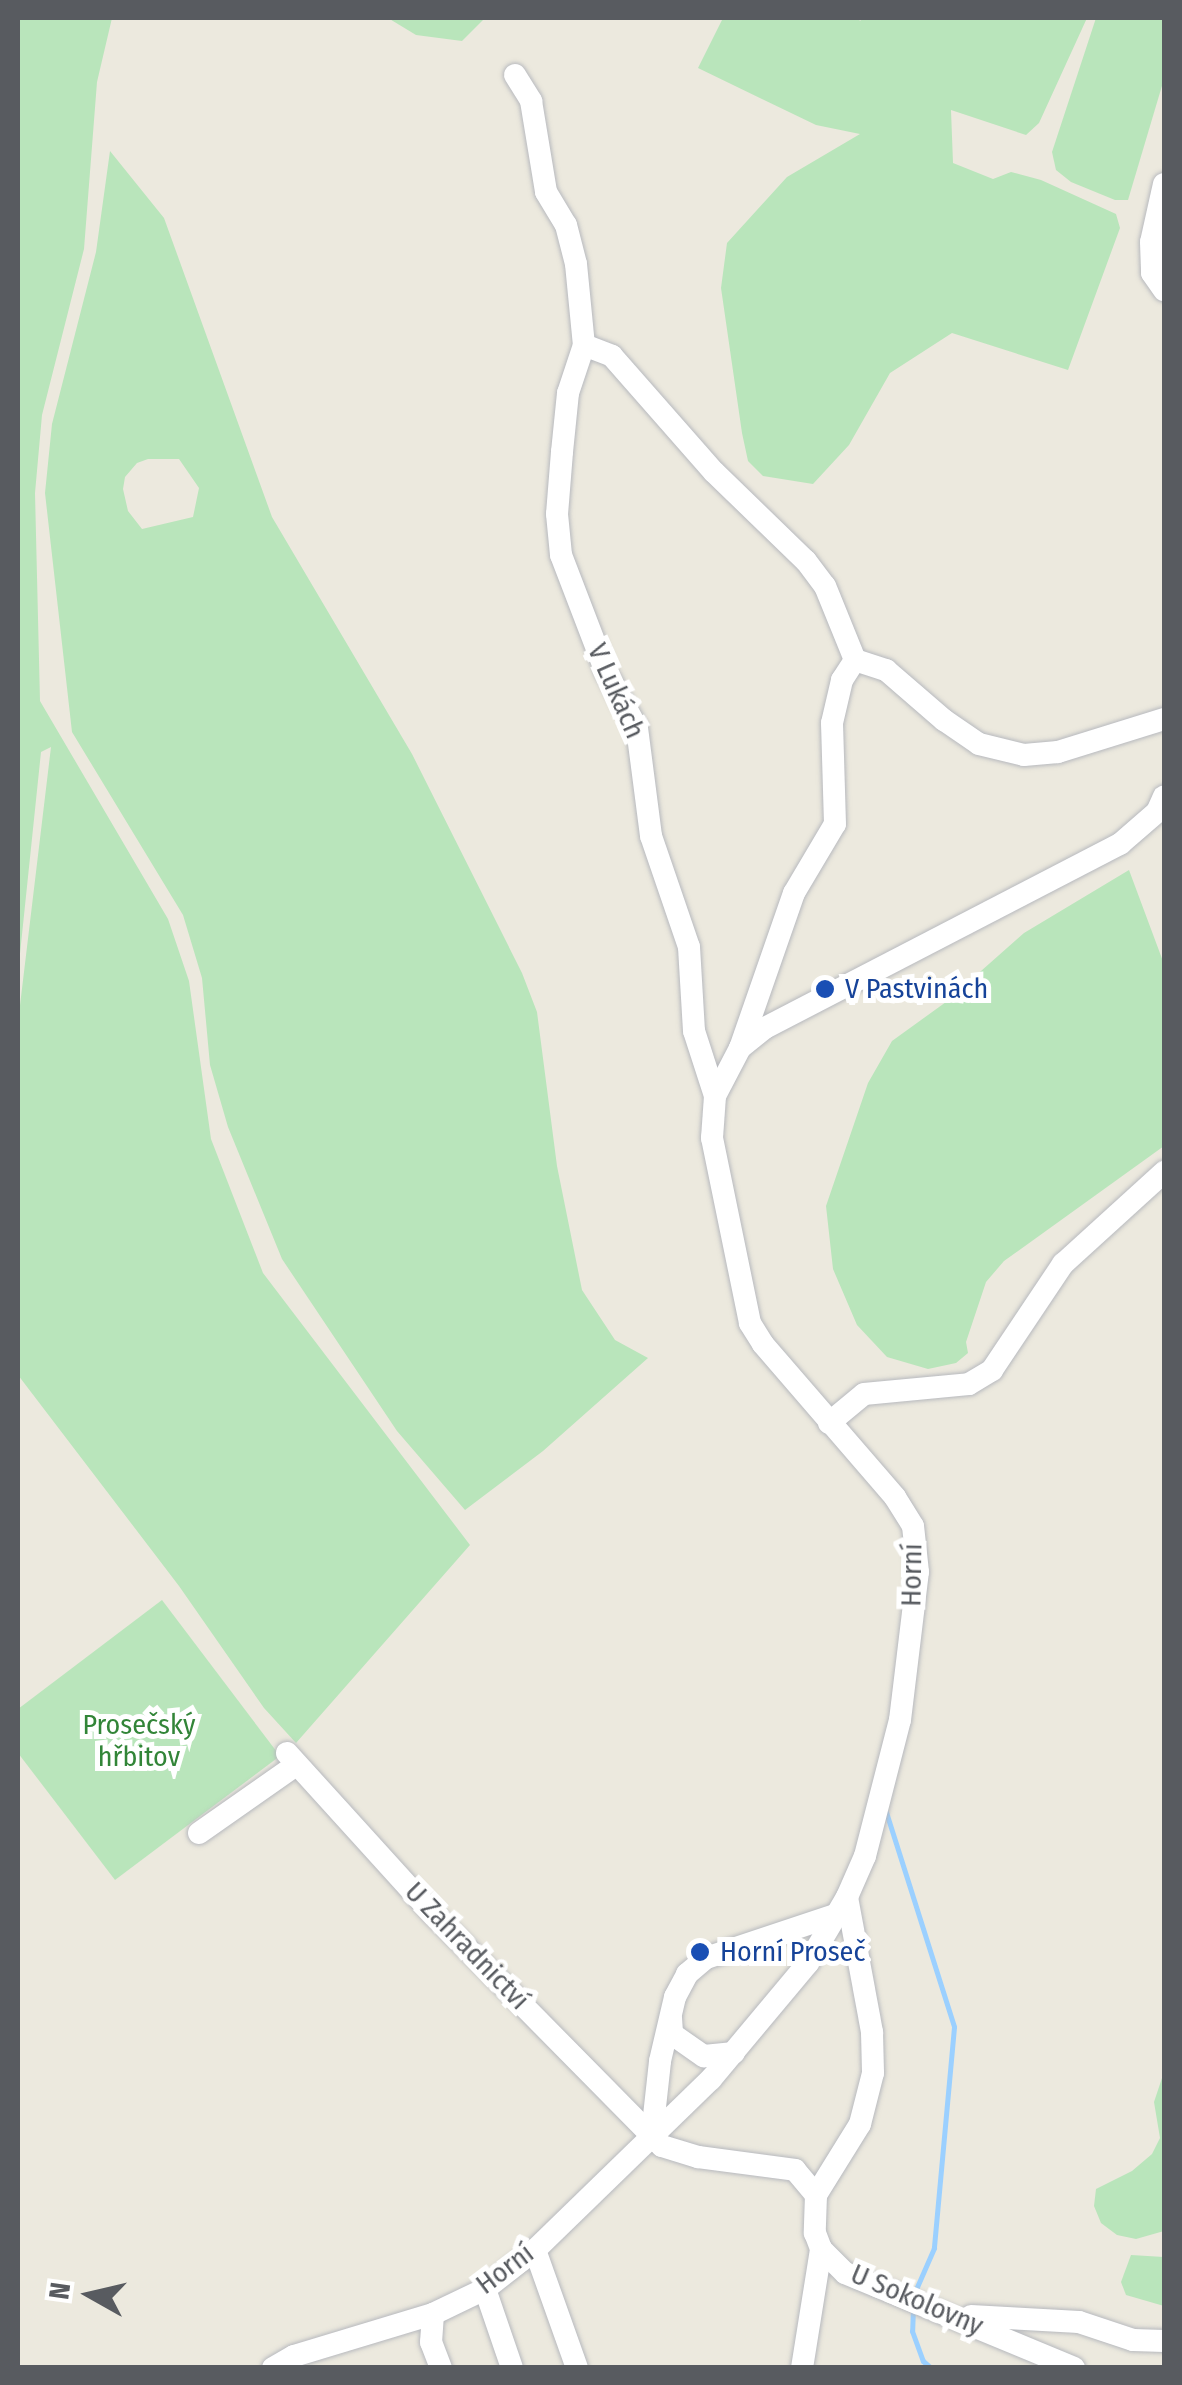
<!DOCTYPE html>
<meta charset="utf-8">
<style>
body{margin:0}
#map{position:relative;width:1182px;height:2385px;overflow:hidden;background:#ece9de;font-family:"Fira Sans Condensed",sans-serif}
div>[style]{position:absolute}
.green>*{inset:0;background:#b9e5bb}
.stream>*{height:5px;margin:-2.5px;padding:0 2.5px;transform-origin:2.5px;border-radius:2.5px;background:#9bd0ff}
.roads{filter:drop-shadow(0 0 2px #b7b9be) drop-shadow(0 0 2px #b7b9be)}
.minor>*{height:22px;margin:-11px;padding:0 11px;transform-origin:11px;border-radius:11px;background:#fff}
.dots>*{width:28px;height:28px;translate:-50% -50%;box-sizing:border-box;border:5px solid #fff;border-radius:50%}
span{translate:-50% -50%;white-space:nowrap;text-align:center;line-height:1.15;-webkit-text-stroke:10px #fff;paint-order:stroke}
.street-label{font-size:28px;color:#585b60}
.transit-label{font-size:28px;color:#164399}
.left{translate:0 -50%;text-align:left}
.park-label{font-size:28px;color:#328538}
.frame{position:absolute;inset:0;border:20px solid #585b60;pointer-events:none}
.north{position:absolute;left:40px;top:2245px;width:100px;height:100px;-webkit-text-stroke:8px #fff;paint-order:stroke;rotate:278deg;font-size:28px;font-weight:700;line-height:40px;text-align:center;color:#585b60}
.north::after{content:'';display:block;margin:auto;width:35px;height:45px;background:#585b60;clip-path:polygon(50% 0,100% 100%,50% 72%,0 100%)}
</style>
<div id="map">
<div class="green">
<i style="clip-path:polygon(18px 18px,112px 18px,97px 82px,84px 249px,42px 415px,35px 493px,40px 701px,168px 919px,189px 981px,211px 1139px,263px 1273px,470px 1545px,296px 1743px,264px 1708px,179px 1586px,18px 1375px,18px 1022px,51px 747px,41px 752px,18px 973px)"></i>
<i style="clip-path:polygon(388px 18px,485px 18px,462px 41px,416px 35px)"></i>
<i style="clip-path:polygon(723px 18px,854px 18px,861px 21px,859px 18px,1087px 18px,1039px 123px,1026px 135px,951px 110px,953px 163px,993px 179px,1011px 172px,1041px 180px,1116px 214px,1120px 228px,1068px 370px,952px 333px,890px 373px,849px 445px,813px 484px,763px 476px,748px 461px,742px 433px,721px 288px,727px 243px,787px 177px,860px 134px,816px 125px,698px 68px)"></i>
<i style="clip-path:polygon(1096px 18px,1164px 18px,1164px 79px,1128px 200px,1115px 200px,1071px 182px,1056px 170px,1052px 152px)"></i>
<i style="clip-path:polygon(evenodd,110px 151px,164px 218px,272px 517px,412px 754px,522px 973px,537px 1012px,557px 1166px,582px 1290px,615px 1340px,648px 1358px,543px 1451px,465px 1510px,397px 1431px,282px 1259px,228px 1127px,210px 1065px,202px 978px,183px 915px,72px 732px,45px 493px,52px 424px,96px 252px,110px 151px,148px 459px,179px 459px,199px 488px,193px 517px,142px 529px,128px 511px,123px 489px,125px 477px,137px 463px,148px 459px)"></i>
<i style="clip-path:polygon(1129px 870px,1164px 964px,1164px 1146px,1004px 1261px,986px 1282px,966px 1342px,968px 1353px,956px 1363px,928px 1369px,887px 1357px,857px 1325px,833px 1269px,826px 1206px,868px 1083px,892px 1041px,946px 1002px,1024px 933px)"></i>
<i style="clip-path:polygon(162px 1600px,280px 1756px,115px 1880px,18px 1753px,18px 1709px)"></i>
<i style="clip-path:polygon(1164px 2072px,1164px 2231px,1136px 2239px,1117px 2235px,1101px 2223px,1094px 2206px,1096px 2189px,1132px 2171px,1152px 2154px,1160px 2138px,1154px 2102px)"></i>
<i style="clip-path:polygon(1131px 2255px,1164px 2257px,1164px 2306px,1126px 2295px,1121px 2282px)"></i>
</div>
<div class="stream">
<i style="left:886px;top:1812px;width:225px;rotate:72.4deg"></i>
<i style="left:954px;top:2027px;width:222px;rotate:95.2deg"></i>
<i style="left:934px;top:2248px;width:52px;rotate:113.6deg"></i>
<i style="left:913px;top:2307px;width:24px;rotate:92deg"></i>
<i style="left:912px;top:2331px;width:32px;rotate:70deg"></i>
<i style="left:923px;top:2361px;width:11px;rotate:41deg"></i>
</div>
<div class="roads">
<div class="minor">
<i style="left:515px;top:75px;width:31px;rotate:58deg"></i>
<i style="left:531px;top:101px;width:92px;rotate:80.6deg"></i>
<i style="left:546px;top:192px;width:39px;rotate:59deg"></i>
<i style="left:566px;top:225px;width:40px;rotate:75.6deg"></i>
<i style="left:576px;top:264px;width:81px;rotate:84.4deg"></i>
<i style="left:584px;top:345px;width:51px;rotate:108.4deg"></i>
<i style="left:568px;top:393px;width:59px;rotate:95.8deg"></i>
<i style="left:562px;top:452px;width:62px;rotate:94.6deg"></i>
<i style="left:557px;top:514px;width:41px;rotate:84.4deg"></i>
<i style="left:561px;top:555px;width:125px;rotate:69deg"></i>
<i style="left:606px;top:672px;width:64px;rotate:61deg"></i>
<i style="left:637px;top:728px;width:109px;rotate:82.6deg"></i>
<i style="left:651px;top:836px;width:117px;rotate:71.1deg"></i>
<i style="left:689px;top:947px;width:84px;rotate:86.6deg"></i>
<i style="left:694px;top:1031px;width:68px;rotate:72.1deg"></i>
<i style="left:1164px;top:184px;width:59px;rotate:102.6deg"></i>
<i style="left:1151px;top:242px;width:31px;rotate:88deg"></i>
<i style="left:1152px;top:273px;width:21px;rotate:55deg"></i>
<i style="left:584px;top:345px;width:30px;rotate:21deg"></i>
<i style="left:612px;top:356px;width:154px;rotate:48.7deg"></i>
<i style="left:714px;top:472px;width:128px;rotate:44.1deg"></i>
<i style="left:806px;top:561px;width:31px;rotate:53deg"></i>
<i style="left:825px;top:586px;width:80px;rotate:67.9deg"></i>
<i style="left:855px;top:660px;width:33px;rotate:18deg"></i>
<i style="left:886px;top:670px;width:77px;rotate:40.8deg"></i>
<i style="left:944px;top:720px;width:42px;rotate:34.4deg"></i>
<i style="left:979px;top:744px;width:46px;rotate:13.7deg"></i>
<i style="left:1024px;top:755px;width:34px;rotate:-5deg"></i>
<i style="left:1058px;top:752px;width:111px;rotate:-17.3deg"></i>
<i style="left:740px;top:1048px;width:164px;rotate:-70.8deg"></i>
<i style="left:794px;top:893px;width:80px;rotate:-59.3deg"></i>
<i style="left:835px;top:824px;width:101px;rotate:-91.7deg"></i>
<i style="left:832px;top:723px;width:44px;rotate:-76.9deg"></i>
<i style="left:842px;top:680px;width:24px;rotate:-57deg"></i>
<i style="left:829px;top:1423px;width:45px;rotate:-39.6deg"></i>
<i style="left:864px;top:1394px;width:105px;rotate:-5.4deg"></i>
<i style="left:969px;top:1384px;width:27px;rotate:-31deg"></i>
<i style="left:992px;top:1370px;width:128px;rotate:-56.2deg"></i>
<i style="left:1063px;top:1264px;width:137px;rotate:-42.3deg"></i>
<i style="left:287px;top:1753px;width:217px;rotate:47.8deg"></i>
<i style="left:433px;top:1914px;width:326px;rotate:45.4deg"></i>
<i style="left:662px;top:2146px;width:38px;rotate:17deg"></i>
<i style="left:698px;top:2157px;width:98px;rotate:7.6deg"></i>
<i style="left:795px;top:2170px;width:33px;rotate:50deg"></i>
<i style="left:816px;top:2195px;width:38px;rotate:92deg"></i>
<i style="left:815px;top:2233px;width:17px;rotate:69deg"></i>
<i style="left:821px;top:2249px;width:34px;rotate:45deg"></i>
<i style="left:845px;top:2273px;width:248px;rotate:22.5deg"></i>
<i style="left:199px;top:1833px;width:118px;rotate:-35deg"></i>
<i style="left:671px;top:2018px;width:16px;rotate:86deg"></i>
<i style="left:672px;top:2034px;width:39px;rotate:35deg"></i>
<i style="left:704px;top:2056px;width:30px;rotate:-6deg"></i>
<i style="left:652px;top:2134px;width:73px;rotate:-83.7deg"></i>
<i style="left:660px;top:2061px;width:66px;rotate:-76.8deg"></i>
<i style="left:675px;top:1997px;width:26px;rotate:-62deg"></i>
<i style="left:687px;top:1974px;width:25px;rotate:-40deg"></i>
<i style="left:706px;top:1958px;width:133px;rotate:-18.4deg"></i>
<i style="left:816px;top:2195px;width:84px;rotate:-58.2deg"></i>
<i style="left:860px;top:2124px;width:53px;rotate:-75.7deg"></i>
<i style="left:873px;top:2073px;width:41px;rotate:-91.4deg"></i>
<i style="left:872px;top:2032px;width:137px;rotate:-100.5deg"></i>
<i style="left:535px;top:2250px;width:125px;rotate:70.4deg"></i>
<i style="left:485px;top:2289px;width:83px;rotate:71.1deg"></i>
<i style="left:433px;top:2314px;width:28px;rotate:94deg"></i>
<i style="left:431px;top:2342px;width:28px;rotate:69deg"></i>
<i style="left:971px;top:2316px;width:108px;rotate:3.2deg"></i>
<i style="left:1079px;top:2322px;width:57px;rotate:18.4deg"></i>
<i style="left:1133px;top:2340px;width:31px;rotate:2deg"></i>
<i style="left:273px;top:2368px;width:24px;rotate:-30deg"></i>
<i style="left:294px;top:2356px;width:145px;rotate:-16.8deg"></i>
<i style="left:433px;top:2314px;width:58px;rotate:-25.7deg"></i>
<i style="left:485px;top:2289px;width:63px;rotate:-38deg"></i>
<i style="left:535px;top:2250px;width:245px;rotate:-44.2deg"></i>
<i style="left:711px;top:2079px;width:151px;rotate:-50.1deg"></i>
<i style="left:808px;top:1963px;width:77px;rotate:-59.4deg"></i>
<i style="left:847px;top:1897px;width:45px;rotate:-66.3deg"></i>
<i style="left:865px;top:1856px;width:140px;rotate:-75.6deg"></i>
<i style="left:900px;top:1720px;width:149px;rotate:-83.1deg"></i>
<i style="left:918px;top:1572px;width:46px;rotate:-96.2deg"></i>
<i style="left:913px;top:1526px;width:34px;rotate:-122deg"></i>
<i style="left:895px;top:1497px;width:202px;rotate:-130.8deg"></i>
<i style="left:763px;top:1344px;width:25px;rotate:-122deg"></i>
<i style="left:750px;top:1323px;width:189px;rotate:-101.6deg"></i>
<i style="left:712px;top:1138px;width:42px;rotate:-85.9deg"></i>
<i style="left:715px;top:1096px;width:54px;rotate:-62.5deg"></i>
<i style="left:740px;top:1048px;width:32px;rotate:-39deg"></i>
<i style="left:765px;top:1028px;width:400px;rotate:-27.4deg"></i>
<i style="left:1120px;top:844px;width:49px;rotate:-40.9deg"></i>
<i style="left:1157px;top:812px;width:17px;rotate:-66deg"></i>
<i style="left:802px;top:2368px;width:121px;rotate:-80.9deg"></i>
</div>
</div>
<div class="dots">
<i style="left:825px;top:989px;background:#1a4fb4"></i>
<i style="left:700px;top:1952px;background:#1a4fb4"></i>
</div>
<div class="street-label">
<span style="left:616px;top:691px;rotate:66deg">V Lukách</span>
<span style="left:912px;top:1575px;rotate:-89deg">Horní</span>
<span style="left:467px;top:1946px;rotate:46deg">U Zahradnictví</span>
<span style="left:505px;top:2269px;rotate:-37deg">Horní</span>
<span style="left:917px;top:2300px;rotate:23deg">U Sokolovny</span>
</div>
<div class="transit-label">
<span class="left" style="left:845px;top:989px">V Pastvinách</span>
<span class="left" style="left:720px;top:1952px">Horní Proseč</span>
</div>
<div class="park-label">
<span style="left:139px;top:1741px">Prosečský<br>hřbitov</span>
</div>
<div class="frame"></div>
<div class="north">N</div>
</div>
